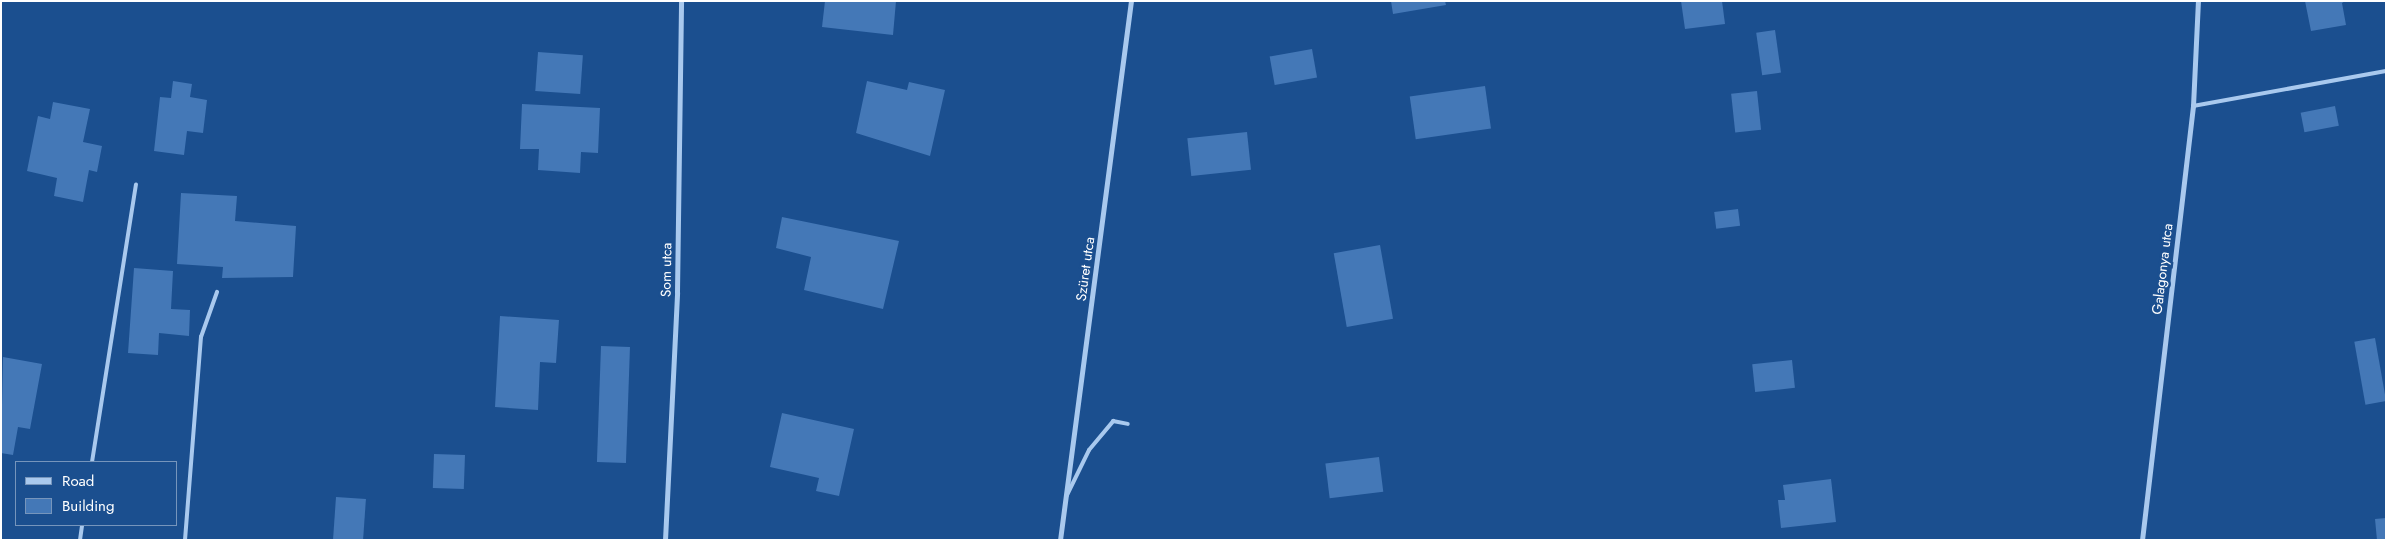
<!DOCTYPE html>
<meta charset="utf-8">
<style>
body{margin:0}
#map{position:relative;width:2387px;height:541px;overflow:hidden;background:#1b4f8f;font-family:Jost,sans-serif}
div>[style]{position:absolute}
.building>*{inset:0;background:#4478b7;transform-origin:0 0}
.service>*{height:4px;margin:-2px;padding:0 2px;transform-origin:2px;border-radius:2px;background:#a9c9ee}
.minor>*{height:5px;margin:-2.5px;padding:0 2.5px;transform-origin:2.5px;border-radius:2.5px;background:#a9c9ee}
span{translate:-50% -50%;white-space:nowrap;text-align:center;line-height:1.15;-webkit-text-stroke:5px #1b4f8f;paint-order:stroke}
.street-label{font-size:14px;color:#fff}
.frame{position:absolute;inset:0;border:2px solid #fff;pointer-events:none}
.legend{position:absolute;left:15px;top:461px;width:162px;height:65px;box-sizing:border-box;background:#1b4f8f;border:1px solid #7695bc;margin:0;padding:6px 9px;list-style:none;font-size:15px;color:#fff}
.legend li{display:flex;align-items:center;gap:10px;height:25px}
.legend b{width:25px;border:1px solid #7695bc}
</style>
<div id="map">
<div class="building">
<i style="clip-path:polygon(825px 1px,896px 1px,893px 35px,822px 27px)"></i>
<i style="clip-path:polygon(1391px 1px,1445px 1px,1446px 5px,1393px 14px)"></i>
<i style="clip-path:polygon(1681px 1px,1722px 1px,1725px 24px,1685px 29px)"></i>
<i style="clip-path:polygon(2305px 1px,2345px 1px,2342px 3px,2346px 25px,2311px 31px)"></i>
<i style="left:1775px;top:30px;width:43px;height:19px;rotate:82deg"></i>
<i style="left:1312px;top:49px;width:29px;height:43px;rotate:80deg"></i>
<i style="left:538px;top:52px;width:45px;height:39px;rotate:4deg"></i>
<i style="clip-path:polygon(173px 81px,192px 84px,190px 97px,207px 100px,203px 133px,187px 131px,184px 155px,154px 151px,160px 97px,171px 98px)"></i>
<i style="clip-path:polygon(867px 81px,907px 90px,909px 82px,945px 90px,930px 156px,856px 133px)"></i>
<i style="left:1485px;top:86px;width:43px;height:76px;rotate:82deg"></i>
<i style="left:1757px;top:91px;width:39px;height:26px;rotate:84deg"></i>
<i style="clip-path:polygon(53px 102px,90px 109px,83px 142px,102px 146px,97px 172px,89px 170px,83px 202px,54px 196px,57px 178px,27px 171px,38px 116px,50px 119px)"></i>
<i style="clip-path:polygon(522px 104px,600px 108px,598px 153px,581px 152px,580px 173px,538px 170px,539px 149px,520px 149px)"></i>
<i style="left:2335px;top:106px;width:20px;height:35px;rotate:79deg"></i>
<i style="left:1247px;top:132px;width:38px;height:60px;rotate:84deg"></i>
<i style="clip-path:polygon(181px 193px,237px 196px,235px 221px,296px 226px,293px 277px,222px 278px,223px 267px,177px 264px)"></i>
<i style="left:1738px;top:209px;width:17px;height:24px;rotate:83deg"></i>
<i style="clip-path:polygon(782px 217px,899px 241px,883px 309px,804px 290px,811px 257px,776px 248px)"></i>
<i style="left:1380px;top:245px;width:75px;height:47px;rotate:80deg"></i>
<i style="clip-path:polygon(134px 268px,173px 271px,171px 309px,190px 310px,189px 336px,159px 333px,158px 355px,128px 353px)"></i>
<i style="clip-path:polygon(500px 316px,559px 320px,556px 363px,540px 362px,538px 410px,495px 407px)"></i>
<i style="left:2375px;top:338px;width:64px;height:21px;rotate:80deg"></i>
<i style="left:601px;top:346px;width:29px;height:116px;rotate:2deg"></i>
<i style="clip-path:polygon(3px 357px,42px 364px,30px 429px,18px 427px,13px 455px,1px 453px)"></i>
<i style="left:1792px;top:360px;width:28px;height:40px;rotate:84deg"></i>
<i style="clip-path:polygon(782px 413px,854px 429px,839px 496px,816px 491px,819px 478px,770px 467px)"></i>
<i style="left:434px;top:454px;width:31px;height:34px;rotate:2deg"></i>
<i style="left:1379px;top:457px;width:35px;height:54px;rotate:83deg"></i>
<i style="clip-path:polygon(1831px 479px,1836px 522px,1781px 528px,1778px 500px,1785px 500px,1783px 485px)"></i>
<i style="left:336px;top:497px;width:30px;height:43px;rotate:4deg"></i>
<i style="clip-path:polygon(2386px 518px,2386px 540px,2377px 540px,2375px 519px)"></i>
</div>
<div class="service">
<i style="left:2193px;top:106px;width:196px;rotate:-10.3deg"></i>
<i style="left:92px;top:462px;width:281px;rotate:-81deg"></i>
<i style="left:1067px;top:495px;width:50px;rotate:-63.9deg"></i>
<i style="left:1089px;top:450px;width:38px;rotate:-50deg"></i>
<i style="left:1113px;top:421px;width:15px;rotate:11deg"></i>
<i style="left:80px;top:540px;width:15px;rotate:-82deg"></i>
<i style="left:185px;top:540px;width:204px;rotate:-85.5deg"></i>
<i style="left:201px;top:337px;width:48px;rotate:-70.4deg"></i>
</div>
<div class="minor">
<i style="left:665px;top:540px;width:248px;rotate:-87.2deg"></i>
<i style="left:677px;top:292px;width:291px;rotate:-89.2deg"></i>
<i style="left:1060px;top:540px;width:544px;rotate:-82.5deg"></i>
<i style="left:2142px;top:540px;width:437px;rotate:-83.3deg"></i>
<i style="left:2193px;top:106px;width:105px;rotate:-87.3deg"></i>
</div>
<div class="street-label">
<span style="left:1085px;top:269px;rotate:-82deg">Szüret utca</span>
<span style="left:2162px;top:269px;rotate:-83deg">Galagonya utca</span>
<span style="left:666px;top:270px;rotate:-89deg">Som utca</span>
</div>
<div class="frame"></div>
<ul class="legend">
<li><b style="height:6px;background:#a9c9ee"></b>Road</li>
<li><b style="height:14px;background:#4478b7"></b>Building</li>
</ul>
</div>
